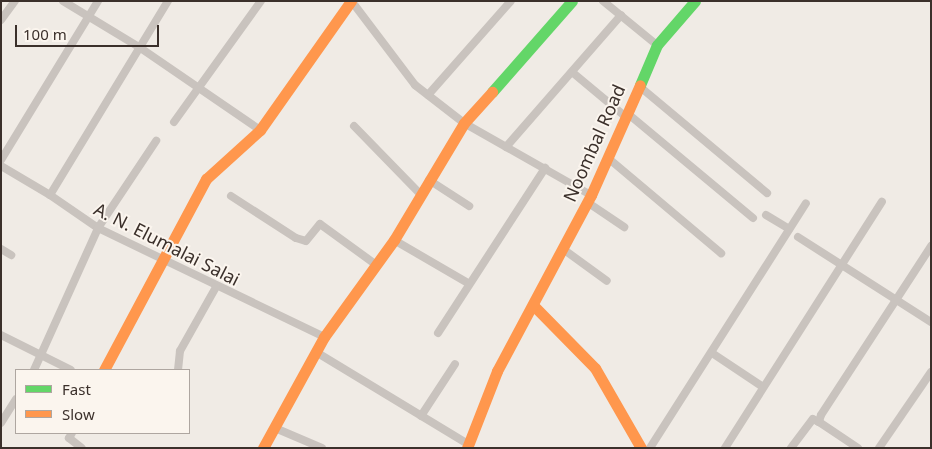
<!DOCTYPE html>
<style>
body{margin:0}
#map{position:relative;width:932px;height:449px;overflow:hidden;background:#f0ebe5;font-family:"Noto Sans",sans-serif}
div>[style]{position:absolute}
.street>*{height:8px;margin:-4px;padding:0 4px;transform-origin:4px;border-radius:4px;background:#c9c3be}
.fast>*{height:11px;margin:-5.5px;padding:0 5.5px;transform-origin:5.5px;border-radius:5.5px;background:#63d668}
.slow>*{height:11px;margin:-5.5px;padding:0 5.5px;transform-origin:5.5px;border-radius:5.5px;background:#ff974d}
span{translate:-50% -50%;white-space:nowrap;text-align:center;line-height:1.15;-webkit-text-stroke:4px #fbf5ee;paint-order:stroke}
.street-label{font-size:18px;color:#3b302b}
.frame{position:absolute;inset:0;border:2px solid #3b302b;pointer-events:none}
.legend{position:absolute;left:15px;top:369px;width:175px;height:65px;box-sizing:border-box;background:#fbf5ee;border:1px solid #aea6a0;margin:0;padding:6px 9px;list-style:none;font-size:15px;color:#3b302b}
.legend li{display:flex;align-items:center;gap:10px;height:25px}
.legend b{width:25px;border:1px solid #aea6a0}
.scale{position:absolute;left:15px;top:25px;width:144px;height:22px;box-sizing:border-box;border:2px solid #3b302b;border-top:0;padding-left:6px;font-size:15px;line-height:18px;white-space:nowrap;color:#3b302b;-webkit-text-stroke:4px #fbf5ee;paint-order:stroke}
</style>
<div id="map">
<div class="street">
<i style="left:63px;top:1px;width:89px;rotate:31.2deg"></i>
<i style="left:139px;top:47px;width:147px;rotate:34.4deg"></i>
<i style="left:603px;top:1px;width:70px;rotate:39.2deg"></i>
<i style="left:353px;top:3px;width:103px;rotate:52.9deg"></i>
<i style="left:415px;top:85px;width:62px;rotate:37.8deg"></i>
<i style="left:464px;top:123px;width:146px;rotate:29.6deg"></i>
<i style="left:1px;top:20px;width:24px;rotate:-54deg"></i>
<i style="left:572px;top:72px;width:70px;rotate:39.8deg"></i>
<i style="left:639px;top:86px;width:167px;rotate:39.9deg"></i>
<i style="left:428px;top:95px;width:125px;rotate:-48.6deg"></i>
<i style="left:627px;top:113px;width:164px;rotate:39.8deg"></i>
<i style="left:174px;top:122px;width:149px;rotate:-54.3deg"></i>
<i style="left:354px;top:126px;width:96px;rotate:45.8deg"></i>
<i style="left:506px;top:147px;width:175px;rotate:-48.9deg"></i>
<i style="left:608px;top:158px;width:148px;rotate:40.1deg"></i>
<i style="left:1px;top:160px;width:186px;rotate:-58.6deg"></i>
<i style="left:1px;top:166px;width:57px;rotate:30.6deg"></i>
<i style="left:50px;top:195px;width:58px;rotate:34.5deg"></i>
<i style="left:98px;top:228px;width:251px;rotate:25.7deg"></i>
<i style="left:429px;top:180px;width:48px;rotate:33deg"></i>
<i style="left:50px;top:195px;width:227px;rotate:-58.7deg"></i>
<i style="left:231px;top:196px;width:77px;rotate:32.9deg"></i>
<i style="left:296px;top:238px;width:10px;rotate:17deg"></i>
<i style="left:306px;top:241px;width:22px;rotate:-51deg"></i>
<i style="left:320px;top:224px;width:68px;rotate:36deg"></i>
<i style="left:587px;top:202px;width:45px;rotate:34deg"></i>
<i style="left:766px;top:215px;width:27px;rotate:31deg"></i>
<i style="left:798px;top:237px;width:158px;rotate:32.6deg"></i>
<i style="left:394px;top:240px;width:86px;rotate:30.2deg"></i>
<i style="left:1px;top:249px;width:12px;rotate:31deg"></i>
<i style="left:563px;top:249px;width:54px;rotate:36deg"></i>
<i style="left:438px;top:333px;width:197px;rotate:-57deg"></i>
<i style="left:1px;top:335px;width:78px;rotate:26.6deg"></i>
<i style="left:316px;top:352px;width:178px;rotate:31.2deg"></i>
<i style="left:712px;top:353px;width:61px;rotate:33.7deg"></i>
<i style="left:34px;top:370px;width:156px;rotate:-65.7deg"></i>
<i style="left:98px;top:228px;width:105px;rotate:-56.3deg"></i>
<i style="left:178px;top:370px;width:19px;rotate:-84deg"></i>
<i style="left:180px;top:351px;width:73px;rotate:-60.6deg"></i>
<i style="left:421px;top:416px;width:62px;rotate:-56.8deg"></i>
<i style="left:1px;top:423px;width:28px;rotate:-58deg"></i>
<i style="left:275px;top:428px;width:51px;rotate:23.1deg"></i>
<i style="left:72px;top:433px;width:6px;rotate:121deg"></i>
<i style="left:69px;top:438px;width:16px;rotate:38deg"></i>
<i style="left:650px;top:448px;width:290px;rotate:-57.5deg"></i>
<i style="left:725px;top:448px;width:292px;rotate:-57.5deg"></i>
<i style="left:791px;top:448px;width:36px;rotate:-53deg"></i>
<i style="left:813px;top:419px;width:7px;rotate:27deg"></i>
<i style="left:858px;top:448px;width:47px;rotate:-146.3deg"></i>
<i style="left:819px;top:422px;width:7px;rotate:-74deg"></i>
<i style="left:821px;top:415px;width:202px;rotate:-56.9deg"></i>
<i style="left:879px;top:448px;width:92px;rotate:-55.6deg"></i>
</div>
<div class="fast">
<i style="left:640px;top:85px;width:43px;rotate:-67deg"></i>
<i style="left:657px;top:45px;width:58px;rotate:-49.2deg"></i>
<i style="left:492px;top:92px;width:121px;rotate:-48.7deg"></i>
</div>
<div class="slow">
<i style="left:533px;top:305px;width:88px;rotate:45.5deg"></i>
<i style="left:595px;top:368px;width:92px;rotate:60.1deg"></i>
<i style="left:104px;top:370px;width:217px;rotate:-61.9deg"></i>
<i style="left:206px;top:179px;width:73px;rotate:-42.2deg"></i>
<i style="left:260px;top:130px;width:158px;rotate:-54.8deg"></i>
<i style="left:263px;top:448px;width:127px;rotate:-61.2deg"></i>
<i style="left:324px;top:337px;width:120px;rotate:-54.2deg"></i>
<i style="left:394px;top:240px;width:136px;rotate:-59.1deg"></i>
<i style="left:464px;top:123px;width:42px;rotate:-47.9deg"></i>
<i style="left:467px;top:448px;width:83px;rotate:-68.7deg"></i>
<i style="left:497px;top:371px;width:200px;rotate:-61.9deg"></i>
<i style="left:591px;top:195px;width:120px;rotate:-66deg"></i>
</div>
<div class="street-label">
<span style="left:594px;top:143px;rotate:-66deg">Noombal Road</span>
<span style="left:167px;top:244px;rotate:27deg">A. N. Elumalai Salai</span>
</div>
<div class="frame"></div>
<ul class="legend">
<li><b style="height:6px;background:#63d668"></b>Fast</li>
<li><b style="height:6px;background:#ff974d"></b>Slow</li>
</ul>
<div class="scale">100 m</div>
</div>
